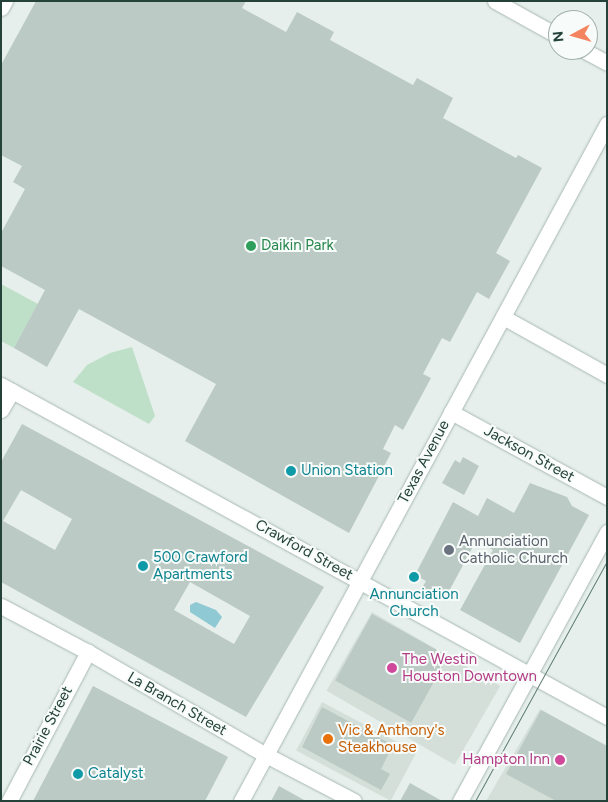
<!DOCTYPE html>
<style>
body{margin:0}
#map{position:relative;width:608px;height:802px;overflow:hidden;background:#e6efeb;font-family:Figtree,sans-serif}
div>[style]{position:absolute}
.built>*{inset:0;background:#d4dfda;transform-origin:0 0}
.green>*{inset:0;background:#bfe0c8}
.water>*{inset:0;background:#8ec9d4}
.building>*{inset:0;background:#bbcac4;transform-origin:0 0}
.roads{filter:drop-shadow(0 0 1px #a8b8b2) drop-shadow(0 0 1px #a8b8b2)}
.street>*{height:15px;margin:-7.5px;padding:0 7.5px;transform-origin:7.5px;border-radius:7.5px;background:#fff}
.secondary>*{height:15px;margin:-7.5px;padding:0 7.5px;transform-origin:7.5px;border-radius:7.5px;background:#fff}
.tram>*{height:1px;margin:-0.5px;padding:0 0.5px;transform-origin:0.5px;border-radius:0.5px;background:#5f7d75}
.dots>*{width:14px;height:14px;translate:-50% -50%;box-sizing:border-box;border:2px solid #f7fbf9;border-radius:50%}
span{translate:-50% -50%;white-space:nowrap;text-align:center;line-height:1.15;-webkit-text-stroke:4px #f7fbf9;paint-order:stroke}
.leisure-label{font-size:15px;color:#27864d}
.left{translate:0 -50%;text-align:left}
.street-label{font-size:15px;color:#24423a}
.culture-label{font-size:15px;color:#0d838f}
.worship-label{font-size:15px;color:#5b616d}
.hotel-label{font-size:15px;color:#b23c85}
.right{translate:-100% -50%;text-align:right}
.food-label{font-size:15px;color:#c56008}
.frame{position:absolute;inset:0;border:2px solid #24423a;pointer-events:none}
.north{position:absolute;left:548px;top:10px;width:50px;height:50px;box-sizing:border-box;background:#f7fbf9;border:1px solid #a3b1ad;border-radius:50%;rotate:264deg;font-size:14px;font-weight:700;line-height:20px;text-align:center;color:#24423a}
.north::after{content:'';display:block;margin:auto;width:18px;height:22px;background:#f4845f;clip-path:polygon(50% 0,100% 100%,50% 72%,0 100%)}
</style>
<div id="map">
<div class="built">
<i style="left:372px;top:612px;width:148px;height:91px;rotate:30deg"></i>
<i style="left:322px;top:702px;width:107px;height:55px;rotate:28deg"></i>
<i style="clip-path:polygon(540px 709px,607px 746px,607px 801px,486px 801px)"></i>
</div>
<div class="green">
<i style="clip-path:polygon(1px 284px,38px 304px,14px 348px,1px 341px)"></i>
<i style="clip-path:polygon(132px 347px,155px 416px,149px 424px,73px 382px,87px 365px,110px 353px)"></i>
</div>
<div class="water">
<i style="clip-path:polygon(196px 602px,216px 610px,222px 617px,215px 628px,190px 612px,190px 605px)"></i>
</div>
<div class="building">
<i style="clip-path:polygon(36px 1px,246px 1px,242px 8px,286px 32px,297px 12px,334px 32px,330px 40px,413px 85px,417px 78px,453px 98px,443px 118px,516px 158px,518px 155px,542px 168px,496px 253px,510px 261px,489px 299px,477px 292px,450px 342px,442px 338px,423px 374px,431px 378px,403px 430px,395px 425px,383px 449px,391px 453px,349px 533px,185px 441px,216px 384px,79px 309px,47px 367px,14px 348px,45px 290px,1px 266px,1px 233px,25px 189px,13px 182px,22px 166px,1px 155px,1px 65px)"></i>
<i style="clip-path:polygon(evenodd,22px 424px,324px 587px,246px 717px,1px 582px,1px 462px,22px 424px,21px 490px,72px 519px,55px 550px,3px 521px,21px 490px,22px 424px,190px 582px,250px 616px,234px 644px,174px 610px,190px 582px)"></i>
<i style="clip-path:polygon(463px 457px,479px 466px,464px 495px,442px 483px,455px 460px,460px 463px)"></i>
<i style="clip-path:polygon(530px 483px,567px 497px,572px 506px,589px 515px,520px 643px,460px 610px,493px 550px,476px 541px,448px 593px,437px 586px,433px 594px,422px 588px,426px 581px,415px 575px,453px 502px,478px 516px,487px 498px,514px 513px)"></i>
<i style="left:372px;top:614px;width:87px;height:76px;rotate:29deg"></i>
<i style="clip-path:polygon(93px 686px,228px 757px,205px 801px,33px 801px)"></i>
<i style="clip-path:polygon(322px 707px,393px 745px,381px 769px,390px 774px,381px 790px,302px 747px)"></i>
<i style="clip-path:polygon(541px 710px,607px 746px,607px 801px,556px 801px,506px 774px)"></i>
<i style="clip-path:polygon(410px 783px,442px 801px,400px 801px)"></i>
<i style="clip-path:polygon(279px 786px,306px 801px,271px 801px)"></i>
</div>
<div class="roads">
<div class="street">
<i style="left:451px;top:412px;width:178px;rotate:28.6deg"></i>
</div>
<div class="secondary">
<i style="left:495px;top:1px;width:72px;rotate:29.1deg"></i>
<i style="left:1px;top:8px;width:8px;rotate:-60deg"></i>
<i style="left:583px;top:50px;width:27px;rotate:28deg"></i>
<i style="left:503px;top:317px;width:119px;rotate:29.1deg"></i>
<i style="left:1px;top:385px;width:691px;rotate:28.72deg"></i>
<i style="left:1px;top:410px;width:22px;rotate:-60deg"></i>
<i style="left:1px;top:606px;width:98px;rotate:27.9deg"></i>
<i style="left:88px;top:652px;width:206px;rotate:30.1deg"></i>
<i style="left:266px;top:755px;width:99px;rotate:27.6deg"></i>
<i style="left:9px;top:801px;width:169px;rotate:-62.1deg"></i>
<i style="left:241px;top:801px;width:770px;rotate:-61.6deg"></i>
<i style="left:460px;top:801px;width:307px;rotate:-61.3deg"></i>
</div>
</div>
<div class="tram">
<i style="left:475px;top:801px;width:274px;rotate:-61.2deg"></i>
</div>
<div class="dots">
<i style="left:251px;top:246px;background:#2e9e5b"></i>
<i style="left:291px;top:471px;background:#0f9aa8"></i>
<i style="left:449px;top:550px;background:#6b7280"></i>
<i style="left:143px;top:566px;background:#0f9aa8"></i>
<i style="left:414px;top:577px;background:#0f9aa8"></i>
<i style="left:392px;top:668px;background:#d1479c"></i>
<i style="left:328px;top:739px;background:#e8710a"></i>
<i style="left:560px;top:760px;background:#d1479c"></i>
<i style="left:78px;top:774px;background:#0f9aa8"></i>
</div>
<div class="leisure-label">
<span class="left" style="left:261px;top:246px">Daikin Park</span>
</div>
<div class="street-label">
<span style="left:529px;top:454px;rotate:29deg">Jackson Street</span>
<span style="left:424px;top:462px;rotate:-62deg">Texas Avenue</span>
<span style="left:304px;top:550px;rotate:29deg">Crawford Street</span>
<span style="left:177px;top:704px;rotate:30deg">La Branch Street</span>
<span style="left:48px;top:726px;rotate:-62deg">Prairie Street</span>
</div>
<div class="culture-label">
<span class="left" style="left:301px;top:471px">Union Station</span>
<span class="left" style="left:153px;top:566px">500 Crawford<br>Apartments</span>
<span style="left:414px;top:603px">Annunciation<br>Church</span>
<span class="left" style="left:88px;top:774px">Catalyst</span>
</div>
<div class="worship-label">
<span class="left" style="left:459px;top:550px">Annunciation<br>Catholic Church</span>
</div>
<div class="hotel-label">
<span class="left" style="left:402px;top:668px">The Westin<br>Houston Downtown</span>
<span class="right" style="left:550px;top:760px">Hampton Inn</span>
</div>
<div class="food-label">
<span class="left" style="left:338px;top:739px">Vic &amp; Anthony's<br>Steakhouse</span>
</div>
<div class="frame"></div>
<div class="north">N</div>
</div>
